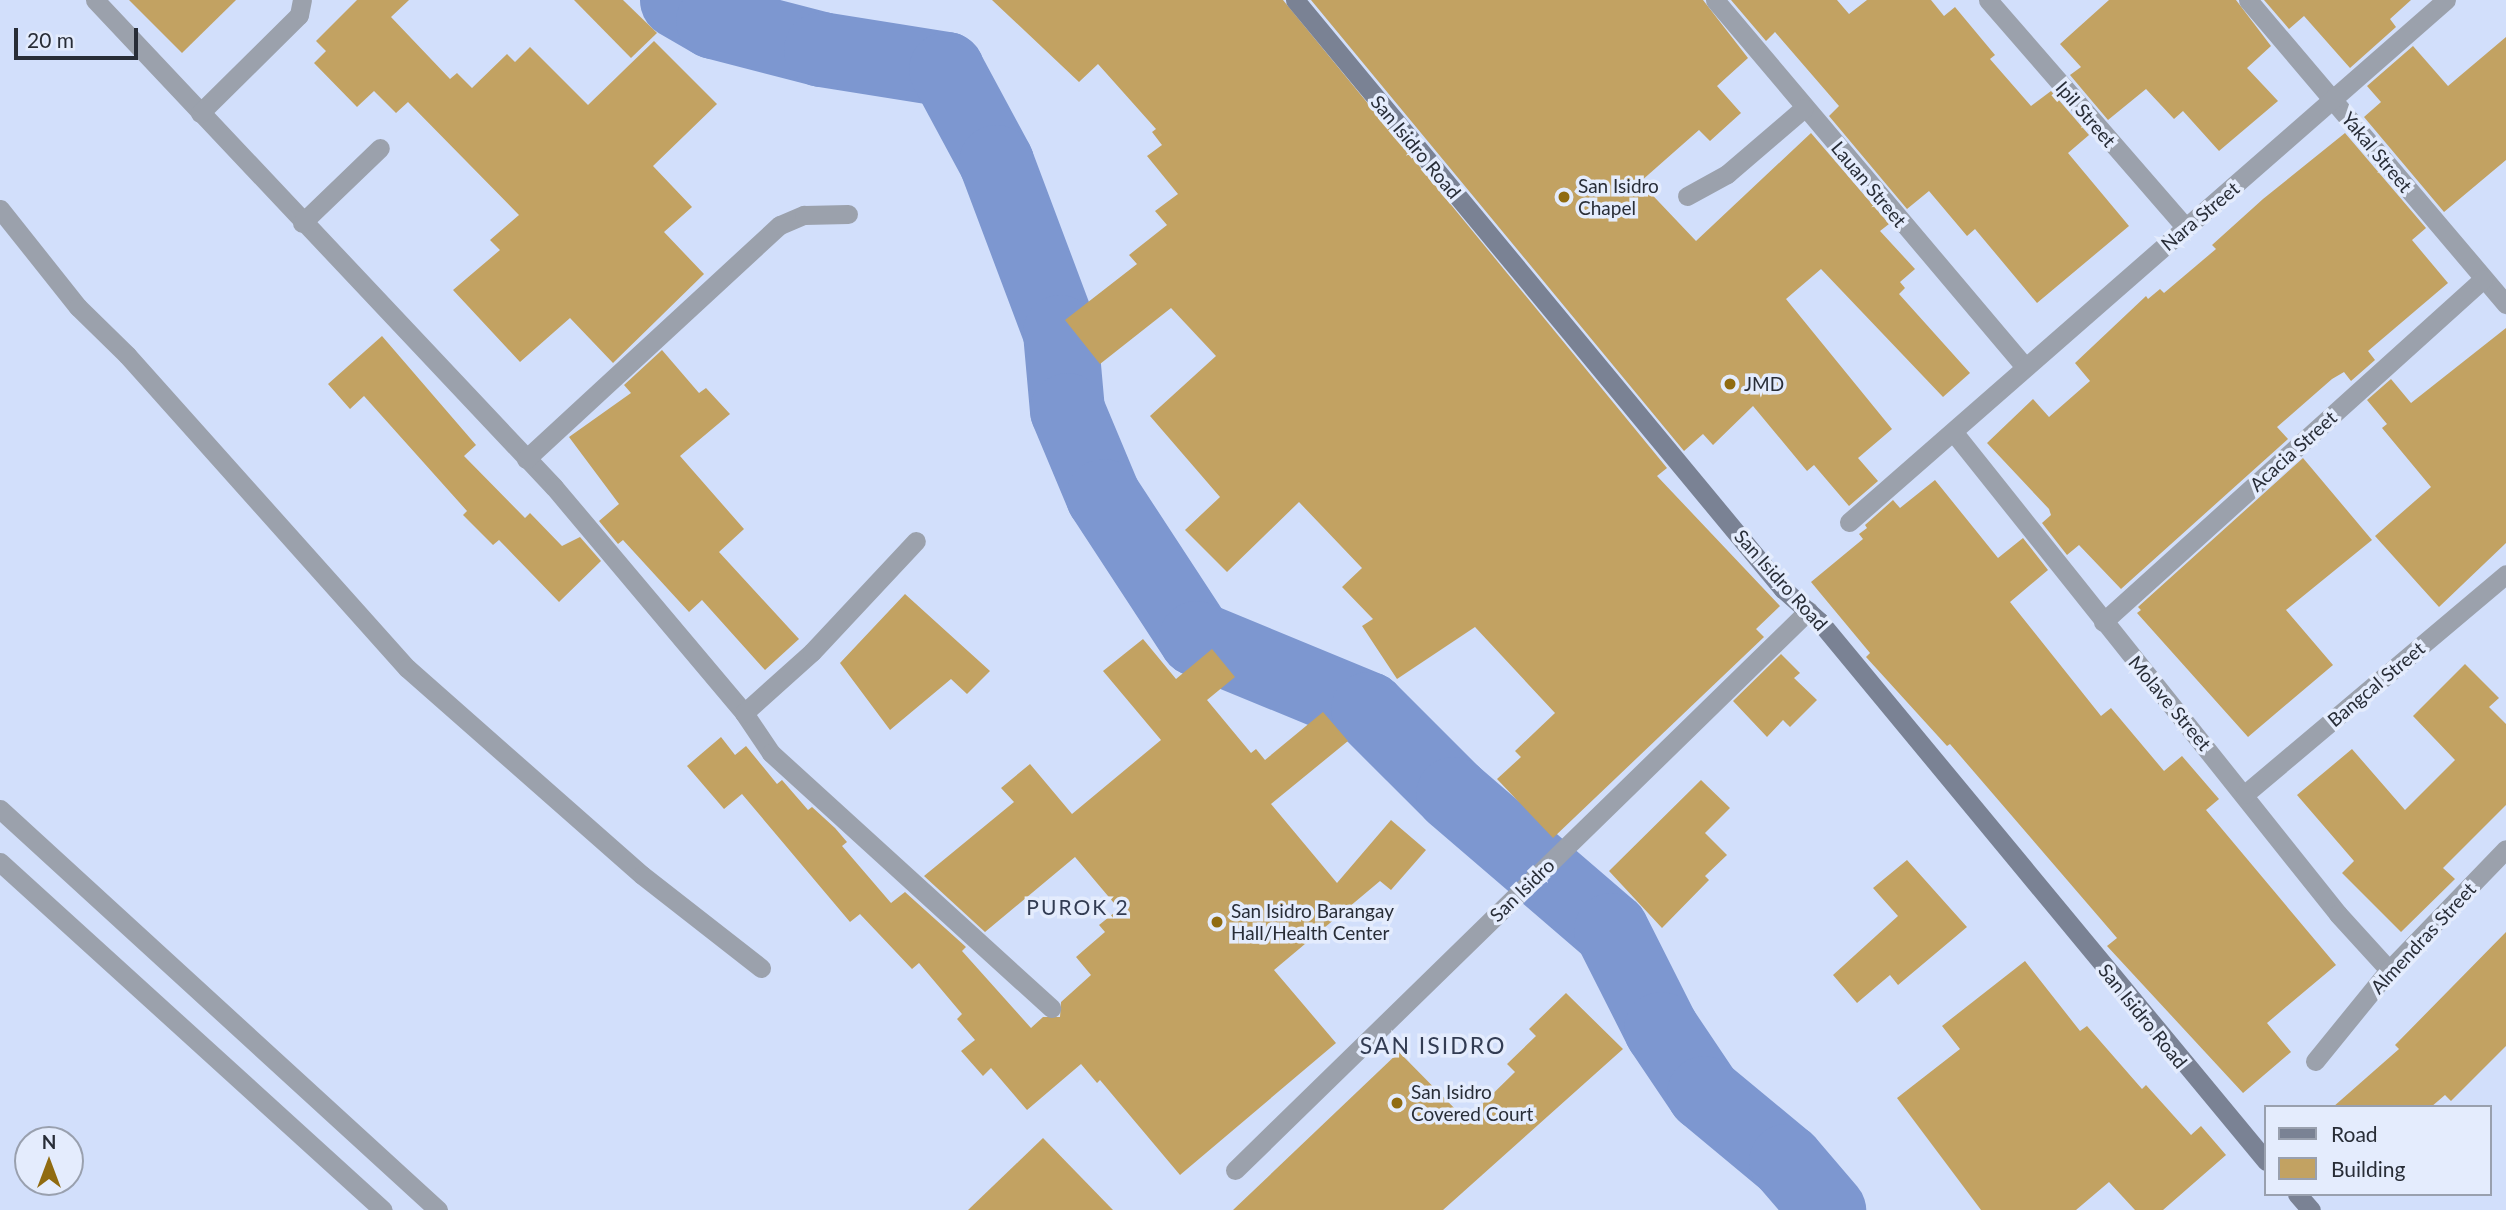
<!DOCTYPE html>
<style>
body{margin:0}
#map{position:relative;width:2506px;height:1210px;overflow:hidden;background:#d2dffb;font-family:Lato,sans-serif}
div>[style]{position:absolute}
.river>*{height:75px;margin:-37.5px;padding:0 37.5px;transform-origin:37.5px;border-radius:37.5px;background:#7d97d0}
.building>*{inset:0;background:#c2a262}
.minor>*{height:19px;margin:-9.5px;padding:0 9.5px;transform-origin:9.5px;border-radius:9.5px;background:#9ba1ac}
.secondary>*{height:19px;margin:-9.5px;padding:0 9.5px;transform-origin:9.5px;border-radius:9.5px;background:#7a8294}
.dots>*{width:19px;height:19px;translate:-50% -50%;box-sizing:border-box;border:4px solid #e4ecfd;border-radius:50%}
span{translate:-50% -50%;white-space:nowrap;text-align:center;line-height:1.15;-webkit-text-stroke:7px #e4ecfd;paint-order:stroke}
.street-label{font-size:19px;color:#282d37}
.poi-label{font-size:19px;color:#282d37}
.left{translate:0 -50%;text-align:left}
.neighbourhood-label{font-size:21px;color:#323c53;letter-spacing:2px}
.quarter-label{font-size:23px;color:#323c53;letter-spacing:2px}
.legend{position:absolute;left:2264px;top:1105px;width:228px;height:91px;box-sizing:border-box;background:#e4ecfd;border:2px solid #99a0ae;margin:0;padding:9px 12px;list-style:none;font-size:21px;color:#282d37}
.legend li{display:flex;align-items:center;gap:14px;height:35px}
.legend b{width:35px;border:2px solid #99a0ae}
.north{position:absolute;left:14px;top:1126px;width:70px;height:70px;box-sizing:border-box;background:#e4ecfd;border:2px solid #99a0ae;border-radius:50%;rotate:0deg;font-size:19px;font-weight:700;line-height:28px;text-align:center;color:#282d37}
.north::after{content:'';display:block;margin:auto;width:24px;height:32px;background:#906b10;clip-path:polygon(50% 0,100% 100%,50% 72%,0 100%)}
.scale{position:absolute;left:14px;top:28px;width:124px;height:32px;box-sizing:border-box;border:4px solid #282d37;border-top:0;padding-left:9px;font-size:21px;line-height:24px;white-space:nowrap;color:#282d37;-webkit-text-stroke:5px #e4ecfd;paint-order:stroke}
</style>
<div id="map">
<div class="river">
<i style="left:677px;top:0;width:42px;rotate:30.3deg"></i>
<i style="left:713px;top:21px;width:112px;rotate:14.5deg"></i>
<i style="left:821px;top:49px;width:127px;rotate:9.1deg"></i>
<i style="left:946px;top:69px;width:106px;rotate:61.7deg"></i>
<i style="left:996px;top:162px;width:182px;rotate:69.4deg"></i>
<i style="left:1060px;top:332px;width:78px;rotate:84.9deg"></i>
<i style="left:1067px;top:410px;width:93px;rotate:67.3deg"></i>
<i style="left:1103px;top:496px;width:170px;rotate:56.8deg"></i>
<i style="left:1196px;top:638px;width:186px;rotate:22.4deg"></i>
<i style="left:1368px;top:709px;width:120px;rotate:45deg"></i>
<i style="left:1453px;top:794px;width:208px;rotate:40.7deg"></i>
<i style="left:1611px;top:930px;width:111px;rotate:63.2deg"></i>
<i style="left:1661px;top:1029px;width:77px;rotate:56.1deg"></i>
<i style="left:1704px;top:1093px;width:107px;rotate:39.7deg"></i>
<i style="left:1786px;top:1161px;width:65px;rotate:49.4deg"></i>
</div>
<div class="building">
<i style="clip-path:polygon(129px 0,236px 0,182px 53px)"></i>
<i style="clip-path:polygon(357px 0,409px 0,391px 17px,450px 79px,457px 73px,472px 88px,507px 54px,515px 62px,530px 47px,588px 105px,654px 41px,717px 104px,653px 166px,692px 207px,664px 232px,704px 274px,613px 363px,570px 318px,520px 362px,453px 290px,500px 250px,490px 240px,519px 215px,408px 102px,396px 113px,374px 91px,357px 107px,314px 63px,326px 51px,316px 41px)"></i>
<i style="clip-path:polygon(574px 0,623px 0,657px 33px,631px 58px)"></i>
<i style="clip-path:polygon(992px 0,1283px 0,1667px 468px,1657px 476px,1780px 606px,1756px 629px,1764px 637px,1553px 838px,1497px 779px,1521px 757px,1515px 751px,1555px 713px,1475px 627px,1397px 679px,1362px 626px,1373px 619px,1342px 587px,1362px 568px,1299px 502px,1227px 572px,1185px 530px,1220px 497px,1150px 416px,1216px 356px,1171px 308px,1100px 364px,1065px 320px,1137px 264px,1129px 255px,1167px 225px,1155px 211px,1178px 194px,1147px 156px,1162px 145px,1152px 132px,1156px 129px,1098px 64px,1079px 82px)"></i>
<i style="clip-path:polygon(1311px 0,1703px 0,1748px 58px,1717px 86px,1741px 113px,1710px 141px,1699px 130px,1640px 182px,1696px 241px,1811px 133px,1889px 224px,1880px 231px,1915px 269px,1900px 282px,1905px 288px,1899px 294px,1970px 373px,1943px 397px,1821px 269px,1786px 299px,1892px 429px,1858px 458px,1878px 481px,1849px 506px,1814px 465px,1807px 471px,1753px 406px,1713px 445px,1703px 434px,1684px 451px)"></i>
<i style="clip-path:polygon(1731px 0,1837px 0,1849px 14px,1867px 0,1931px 0,1944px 16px,1955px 7px,1995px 55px,1990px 59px,2031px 106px,2051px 91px,2089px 135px,2068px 153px,2129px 226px,2037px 303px,1975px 229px,1967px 236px,1929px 191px,1907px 209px,1829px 116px,1839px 106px,1775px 32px,1766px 41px)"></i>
<i style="clip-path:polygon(2109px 0,2236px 0,2271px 46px,2247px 68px,2278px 101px,2219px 151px,2183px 111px,2174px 119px,2146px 89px,2108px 120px,2070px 75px,2081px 67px,2060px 44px)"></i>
<i style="clip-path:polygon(2264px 0,2411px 0,2390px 19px,2396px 27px,2350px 68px,2304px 16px,2289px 29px)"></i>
<i style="clip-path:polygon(2506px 37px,2506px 160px,2444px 212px,2364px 117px,2381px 102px,2367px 86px,2413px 46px,2448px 86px)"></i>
<i style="clip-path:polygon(2345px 133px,2426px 228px,2412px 240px,2448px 283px,2368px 351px,2375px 360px,2351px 381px,2344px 372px,2332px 379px,2277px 427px,2288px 439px,2121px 589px,2079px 545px,2067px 555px,2042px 523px,2051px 515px,2049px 509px,1987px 443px,2033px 399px,2049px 417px,2090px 381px,2075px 363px,2146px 296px,2148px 299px,2160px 289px,2164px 293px,2216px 249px,2212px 245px,2263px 199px)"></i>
<i style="clip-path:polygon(2506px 328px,2506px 543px,2439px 607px,2375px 536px,2431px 487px,2382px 428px,2387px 424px,2367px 400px,2391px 379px,2411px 403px)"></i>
<i style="clip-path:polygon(382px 336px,476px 445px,464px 456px,525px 518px,530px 513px,562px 546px,580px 537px,601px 561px,559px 602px,499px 540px,493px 545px,463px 515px,467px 511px,364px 396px,350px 409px,328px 384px)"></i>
<i style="clip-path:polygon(662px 350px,699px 393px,706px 388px,730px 414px,680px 456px,744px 529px,719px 552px,799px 639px,765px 670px,702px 600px,689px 612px,623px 540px,618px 544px,599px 521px,619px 504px,569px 437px,631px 393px,624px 385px)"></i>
<i style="clip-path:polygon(2303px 458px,2372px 540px,2286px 610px,2333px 665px,2248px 737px,2137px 613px,2141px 610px,2138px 607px)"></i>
<i style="clip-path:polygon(1935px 480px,1998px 558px,2023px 538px,2048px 570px,2010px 602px,2101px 716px,2111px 708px,2164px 771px,2182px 756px,2219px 799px,2206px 810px,2336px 965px,2267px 1023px,2291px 1052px,2243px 1093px,2107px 946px,2117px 938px,1950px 744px,1947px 746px,1866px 657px,1870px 653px,1811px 582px,1863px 539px,1859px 534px,1867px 528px,1865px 525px,1893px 500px,1900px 508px)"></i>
<i style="clip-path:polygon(905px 594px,990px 671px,967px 694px,951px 679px,890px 730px,840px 663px)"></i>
<i style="clip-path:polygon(1143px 639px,1176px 679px,1212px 649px,1235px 677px,1207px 700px,1251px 753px,1256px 749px,1265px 760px,1323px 712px,1348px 741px,1271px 804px,1337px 883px,1391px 820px,1426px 850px,1391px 890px,1380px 881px,1274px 970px,1336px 1043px,1180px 1175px,1100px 1080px,1097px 1083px,1081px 1064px,1027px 1110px,991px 1068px,983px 1076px,961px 1051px,975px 1040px,957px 1019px,962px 1014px,919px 963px,912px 969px,860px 914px,850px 922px,742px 794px,724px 809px,687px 766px,721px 737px,735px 755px,746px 746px,777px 784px,782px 780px,808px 810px,812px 807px,835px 828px,847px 842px,842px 846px,891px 903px,905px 892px,966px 947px,962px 951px,1031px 1028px,1043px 1017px,1060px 1017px,1061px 1002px,1091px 975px,1076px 957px,1105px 932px,1099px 925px,1119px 909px,1075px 857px,985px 932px,924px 876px,1014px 802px,1001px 788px,1030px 764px,1072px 814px,1161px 740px,1103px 671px)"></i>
<i style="clip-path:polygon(1781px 654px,1800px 673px,1794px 678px,1817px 700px,1790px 727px,1783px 720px,1767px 737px,1733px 701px)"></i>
<i style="clip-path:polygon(2465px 664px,2499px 698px,2489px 707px,2506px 724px,2506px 805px,2443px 868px,2455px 879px,2401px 932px,2342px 873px,2354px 861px,2297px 795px,2352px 749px,2405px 810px,2455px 760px,2413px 716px)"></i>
<i style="clip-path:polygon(1701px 780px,1730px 808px,1705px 833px,1727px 855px,1705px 876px,1709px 880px,1662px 928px,1609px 871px)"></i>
<i style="clip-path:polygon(1907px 860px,1967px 927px,1898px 985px,1890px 975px,1857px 1003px,1833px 975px,1898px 916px,1873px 888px)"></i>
<i style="clip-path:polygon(2506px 932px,2506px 1046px,2451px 1101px,2445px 1095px,2431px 1107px,2333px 1107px,2399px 1049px,2395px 1045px)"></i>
<i style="clip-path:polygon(2025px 961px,2080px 1031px,2087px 1026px,2142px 1089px,2146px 1085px,2191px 1135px,2201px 1126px,2226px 1155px,2163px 1210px,2135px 1210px,2109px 1182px,2076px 1210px,1981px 1210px,1897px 1098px,1960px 1049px,1942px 1026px)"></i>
<i style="clip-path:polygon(1566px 993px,1623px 1049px,1443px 1210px,1233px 1210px,1399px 1052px,1466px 1120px,1515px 1072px,1507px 1064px,1536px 1036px,1529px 1029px)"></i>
<i style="clip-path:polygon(1043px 1138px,1113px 1210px,968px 1210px)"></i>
</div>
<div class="minor">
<i style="left:95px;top:0;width:669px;rotate:46.7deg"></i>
<i style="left:554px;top:487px;width:295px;rotate:49.9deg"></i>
<i style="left:744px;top:713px;width:48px;rotate:56deg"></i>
<i style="left:771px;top:753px;width:379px;rotate:42.3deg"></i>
<i style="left:1715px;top:0;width:480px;rotate:49.8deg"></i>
<i style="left:1988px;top:0;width:301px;rotate:49deg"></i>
<i style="left:2248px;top:0;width:399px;rotate:49.7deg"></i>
<i style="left:200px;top:113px;width:139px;rotate:-44.7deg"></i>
<i style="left:299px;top:15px;width:15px;rotate:-79deg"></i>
<i style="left:1687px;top:196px;width:46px;rotate:-28.8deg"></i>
<i style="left:1727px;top:174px;width:101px;rotate:-40.6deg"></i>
<i style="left:0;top:209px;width:125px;rotate:51.5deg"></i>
<i style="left:78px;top:307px;width:69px;rotate:44.4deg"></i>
<i style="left:127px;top:355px;width:420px;rotate:48.2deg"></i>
<i style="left:407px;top:668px;width:313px;rotate:41.4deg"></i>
<i style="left:642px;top:875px;width:151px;rotate:38deg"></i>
<i style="left:302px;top:223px;width:108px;rotate:-43.9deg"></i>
<i style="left:1955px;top:434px;width:614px;rotate:51.41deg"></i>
<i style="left:2338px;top:914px;width:76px;rotate:47.7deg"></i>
<i style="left:526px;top:459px;width:345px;rotate:-42.7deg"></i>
<i style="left:780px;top:225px;width:26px;rotate:-23deg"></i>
<i style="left:804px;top:215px;width:44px;rotate:-1.3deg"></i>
<i style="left:1849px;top:522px;width:793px;rotate:-41.17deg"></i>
<i style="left:2103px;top:622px;width:512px;rotate:-42.07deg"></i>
<i style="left:744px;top:713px;width:91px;rotate:-41.9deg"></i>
<i style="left:812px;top:652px;width:152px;rotate:-46.9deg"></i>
<i style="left:2245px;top:794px;width:341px;rotate:-40.1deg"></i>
<i style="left:0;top:809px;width:594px;rotate:42.47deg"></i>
<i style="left:0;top:862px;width:517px;rotate:42.26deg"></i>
<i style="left:2315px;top:1061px;width:117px;rotate:-50.9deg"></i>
<i style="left:2389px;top:970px;width:168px;rotate:-46deg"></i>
<i style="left:1235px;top:1170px;width:801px;rotate:-44.29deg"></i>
</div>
<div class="secondary">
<i style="left:1295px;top:0;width:765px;rotate:50.36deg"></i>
<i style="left:1783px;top:589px;width:50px;rotate:41.7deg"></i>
<i style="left:1820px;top:622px;width:700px;rotate:50.39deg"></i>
<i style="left:2297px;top:1194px;width:21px;rotate:49deg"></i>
</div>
<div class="dots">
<i style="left:1564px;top:197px;background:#906b10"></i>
<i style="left:1730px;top:384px;background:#906b10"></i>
<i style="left:1217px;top:922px;background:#906b10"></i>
<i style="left:1397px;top:1103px;background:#906b10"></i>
</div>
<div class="street-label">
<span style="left:2086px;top:114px;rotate:49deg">Ipil Street</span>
<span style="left:1416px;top:147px;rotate:50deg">San Isidro Road</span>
<span style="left:2377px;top:152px;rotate:50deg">Yakal Street</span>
<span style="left:1869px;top:184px;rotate:50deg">Lauan Street</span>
<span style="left:2200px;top:216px;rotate:-40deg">Nara Street</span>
<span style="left:2293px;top:451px;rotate:-42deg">Acacia Street</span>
<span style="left:1781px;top:580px;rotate:48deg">San Isidro Road</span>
<span style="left:2376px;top:684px;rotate:-40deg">Bangcal Street</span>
<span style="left:2170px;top:703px;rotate:50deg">Molave Street</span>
<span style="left:1522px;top:890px;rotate:-44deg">San Isidro</span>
<span style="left:2423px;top:938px;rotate:-47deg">Almendras Street</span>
<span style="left:2143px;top:1016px;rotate:51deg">San Isidro Road</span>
</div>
<div class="poi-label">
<span class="left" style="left:1578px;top:197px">San Isidro<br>Chapel</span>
<span class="left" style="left:1744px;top:384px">JMD</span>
<span class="left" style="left:1231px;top:922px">San Isidro Barangay<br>Hall/Health Center</span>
<span class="left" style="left:1411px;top:1103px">San Isidro<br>Covered Court</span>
</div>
<div class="neighbourhood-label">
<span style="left:1078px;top:907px">PUROK 2</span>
</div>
<div class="quarter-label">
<span style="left:1433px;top:1045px">SAN ISIDRO</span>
</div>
<ul class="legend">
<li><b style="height:9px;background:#7a8294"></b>Road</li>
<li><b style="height:19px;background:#c2a262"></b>Building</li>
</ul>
<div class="north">N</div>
<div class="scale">20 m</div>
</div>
